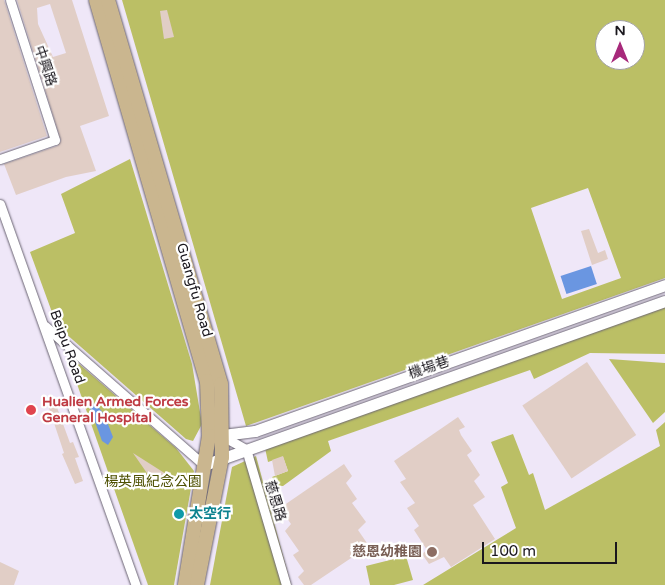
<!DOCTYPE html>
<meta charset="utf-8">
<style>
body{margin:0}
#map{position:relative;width:665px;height:585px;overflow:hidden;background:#efe7f8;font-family:"Varela Round","Noto Sans TC",sans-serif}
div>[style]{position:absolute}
.green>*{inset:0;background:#bbbf65}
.water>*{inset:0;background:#6a96e1;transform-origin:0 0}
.building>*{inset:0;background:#e1cec6;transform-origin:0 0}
.roads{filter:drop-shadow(0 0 1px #6b6573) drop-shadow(0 0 1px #6b6573)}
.minor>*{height:9px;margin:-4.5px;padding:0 4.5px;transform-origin:4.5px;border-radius:4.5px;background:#fff}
.tertiary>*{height:11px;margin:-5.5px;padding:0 5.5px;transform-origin:5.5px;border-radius:5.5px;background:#fff}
.primary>*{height:14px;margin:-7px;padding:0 7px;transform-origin:7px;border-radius:7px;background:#cab68f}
.dots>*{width:14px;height:14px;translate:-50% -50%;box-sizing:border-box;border:2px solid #fff;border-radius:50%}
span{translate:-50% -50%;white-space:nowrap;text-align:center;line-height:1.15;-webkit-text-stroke:4.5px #fff;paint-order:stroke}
.street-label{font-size:14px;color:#1a171d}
.health-label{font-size:14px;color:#be3a42;font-weight:700}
.left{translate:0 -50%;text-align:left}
.park-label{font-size:14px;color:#4d4f00}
.culture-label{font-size:14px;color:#0d838f;font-weight:700}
.education-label{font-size:14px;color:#785e54;font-weight:700}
.right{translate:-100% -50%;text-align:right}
.north{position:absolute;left:595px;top:20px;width:50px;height:50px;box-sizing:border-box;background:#fff;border:1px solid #a3a2a5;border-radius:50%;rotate:0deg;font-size:14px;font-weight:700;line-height:20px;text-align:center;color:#1a171d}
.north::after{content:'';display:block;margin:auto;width:18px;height:22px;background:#a7297b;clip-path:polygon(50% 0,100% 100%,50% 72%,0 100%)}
.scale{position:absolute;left:482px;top:542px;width:135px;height:22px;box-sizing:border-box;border:2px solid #1a171d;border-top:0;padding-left:6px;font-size:15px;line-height:18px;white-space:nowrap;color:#1a171d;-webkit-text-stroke:4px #fff;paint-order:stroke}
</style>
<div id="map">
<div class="green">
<i style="clip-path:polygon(evenodd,122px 0,665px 0,665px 278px,246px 426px,122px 0,605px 30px,635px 30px,635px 60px,605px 60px,605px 30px,122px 0,588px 188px,621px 278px,562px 299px,531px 208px,588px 188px)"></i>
<i style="clip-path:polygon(130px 159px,192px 364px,202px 424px,193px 441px,186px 439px,57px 326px,30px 252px,75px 233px,61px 194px)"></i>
<i style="clip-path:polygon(665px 307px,665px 354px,590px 353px,534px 379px,530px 370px,328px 441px,331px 451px,283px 486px,275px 486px,272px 477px,288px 471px,283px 457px,268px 462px,265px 448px)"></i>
<i style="clip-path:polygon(609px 359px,665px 363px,665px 412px,653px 423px)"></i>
<i style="clip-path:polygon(78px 363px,176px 448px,194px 471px,174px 585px,148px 585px,71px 367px)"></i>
<i style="clip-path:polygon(665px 422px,665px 585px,423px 585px,516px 528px,501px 487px,508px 483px,491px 442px,513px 434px,529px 475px,533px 473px,545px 510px,660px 446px,656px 430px)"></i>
<i style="clip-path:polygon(256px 456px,291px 585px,210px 585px,232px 467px)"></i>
<i style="clip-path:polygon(406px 556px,413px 580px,394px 585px,370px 585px,366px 566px)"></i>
</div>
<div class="water">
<i style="left:591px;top:266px;width:19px;height:32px;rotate:72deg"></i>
<i style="clip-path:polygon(95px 403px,104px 414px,113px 437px,108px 445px,102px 441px,90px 408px)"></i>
</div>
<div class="building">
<i style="clip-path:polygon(0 0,4px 0,47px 136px,0 152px)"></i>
<i style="clip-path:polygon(evenodd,17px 0,72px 0,109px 116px,80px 126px,96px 171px,66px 177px,16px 195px,4px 164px,57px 146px,61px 141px,17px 0,50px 4px,66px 53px,53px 57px,38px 24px,37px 8px,50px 4px)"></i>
<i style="clip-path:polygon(167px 10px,174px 37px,164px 39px,160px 11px)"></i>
<i style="clip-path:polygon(589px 229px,598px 253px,605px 250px,608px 259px,592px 265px,581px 231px)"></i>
<i style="left:587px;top:362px;width:88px;height:78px;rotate:56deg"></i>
<i style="clip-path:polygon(55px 402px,70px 443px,73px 442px,79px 457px,75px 458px,83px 481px,75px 484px,62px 454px,64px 453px,48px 405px)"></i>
<i style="clip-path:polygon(458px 417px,465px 427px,459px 430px,461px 435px,472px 451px,467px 455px,480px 475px,474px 481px,485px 497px,473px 505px,495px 539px,451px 567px,444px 557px,429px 564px,422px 554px,427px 550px,414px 530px,419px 526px,407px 508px,415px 503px,400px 482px,406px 479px,394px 461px)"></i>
<i style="clip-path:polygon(133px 453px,166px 474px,163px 487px,149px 476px)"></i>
<i style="clip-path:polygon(283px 456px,288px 471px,275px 476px,272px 460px)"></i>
<i style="clip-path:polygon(344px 464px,352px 476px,346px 483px,357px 499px,352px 503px,366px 522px,358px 530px,369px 546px,311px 585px,304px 585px,298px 577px,304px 571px,293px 555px,299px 551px,285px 531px,291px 524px,280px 508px)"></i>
<i style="clip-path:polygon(0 562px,19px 571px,14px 585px,0 585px)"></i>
</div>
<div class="roads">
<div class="minor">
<i style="left:0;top:159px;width:58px;rotate:-19.1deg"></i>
<i style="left:55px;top:140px;width:147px;rotate:-107.8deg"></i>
<i style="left:0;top:204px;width:405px;rotate:70.4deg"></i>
<i style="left:45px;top:326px;width:211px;rotate:41.2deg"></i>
<i style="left:224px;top:437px;width:25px;rotate:29deg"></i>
<i style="left:246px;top:449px;width:142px;rotate:73.6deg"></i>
</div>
<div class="tertiary">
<i style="left:215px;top:436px;width:40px;rotate:-7.1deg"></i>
<i style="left:255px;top:431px;width:435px;rotate:-19.6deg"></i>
<i style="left:204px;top:465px;width:489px;rotate:-19.6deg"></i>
</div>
<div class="primary">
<i style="left:96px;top:0;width:397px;rotate:73.8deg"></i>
<i style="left:207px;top:381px;width:55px;rotate:87.9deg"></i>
<i style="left:209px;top:436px;width:151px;rotate:99.2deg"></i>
<i style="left:108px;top:0;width:400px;rotate:73.6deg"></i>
<i style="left:221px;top:384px;width:73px;rotate:89.2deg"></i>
<i style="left:222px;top:457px;width:130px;rotate:101.1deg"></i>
</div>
</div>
<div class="dots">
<i style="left:31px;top:410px;background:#e0444e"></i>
<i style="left:179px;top:514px;background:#0f9aa8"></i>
<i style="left:432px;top:552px;background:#8d6e63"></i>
</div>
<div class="street-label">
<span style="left:45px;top:66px;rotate:71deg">中興路</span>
<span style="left:194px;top:290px;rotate:74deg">Guangfu Road</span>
<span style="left:67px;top:347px;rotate:70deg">Beipu Road</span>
<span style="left:429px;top:368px;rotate:-19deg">機場巷</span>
<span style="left:275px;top:501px;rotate:73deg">慈恩路</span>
</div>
<div class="health-label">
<span class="left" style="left:42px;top:410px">Hualien Armed Forces<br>General Hospital</span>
</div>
<div class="park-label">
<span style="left:153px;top:482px">楊英風紀念公園</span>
</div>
<div class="culture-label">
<span class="left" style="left:189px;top:514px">太空行</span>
</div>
<div class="education-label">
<span class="right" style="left:422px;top:552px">慈恩幼稚園</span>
</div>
<div class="north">N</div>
<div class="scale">100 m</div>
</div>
